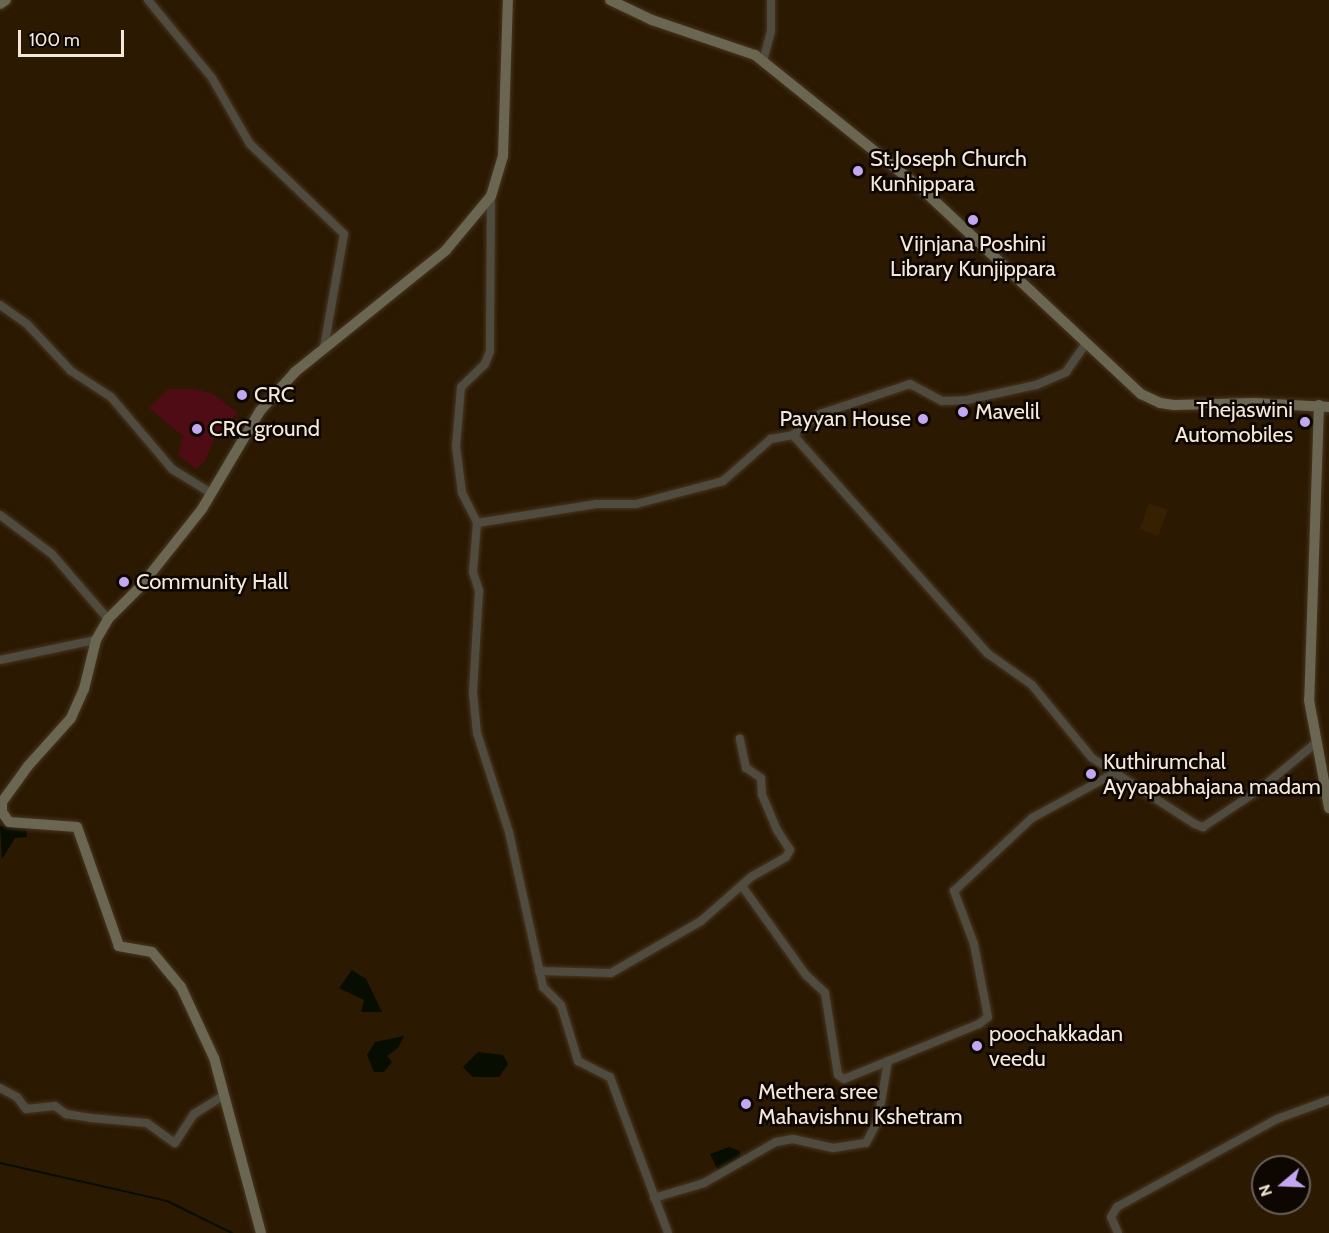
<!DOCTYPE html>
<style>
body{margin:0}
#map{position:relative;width:1329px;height:1233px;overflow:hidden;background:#2b1902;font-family:Cabin,sans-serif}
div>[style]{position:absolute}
.built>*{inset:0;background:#362001;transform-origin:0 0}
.green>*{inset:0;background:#500c14}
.water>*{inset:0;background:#070d00}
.stream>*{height:2px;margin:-1px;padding:0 1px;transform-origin:1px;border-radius:1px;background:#070d00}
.roads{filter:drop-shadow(0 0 2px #473620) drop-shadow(0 0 2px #473620)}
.street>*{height:8px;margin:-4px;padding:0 4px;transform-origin:4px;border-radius:4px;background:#4f4c3f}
.secondary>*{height:10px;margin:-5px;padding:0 5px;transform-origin:5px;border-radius:5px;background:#6a6652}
.dots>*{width:16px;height:16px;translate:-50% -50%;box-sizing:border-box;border:3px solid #0d0601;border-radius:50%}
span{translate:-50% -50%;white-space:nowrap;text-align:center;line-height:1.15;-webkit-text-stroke:5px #0d0601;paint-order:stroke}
.poi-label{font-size:22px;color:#f4e8da}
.left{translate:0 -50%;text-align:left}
.right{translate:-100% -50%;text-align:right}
.north{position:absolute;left:1251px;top:1155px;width:60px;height:60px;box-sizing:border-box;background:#0d0601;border:2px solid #696058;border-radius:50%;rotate:251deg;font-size:16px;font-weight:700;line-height:24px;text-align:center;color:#f4e8da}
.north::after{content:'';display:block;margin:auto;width:21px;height:27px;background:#c3a7f2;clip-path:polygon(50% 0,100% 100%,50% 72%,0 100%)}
.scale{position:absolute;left:18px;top:30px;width:106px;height:27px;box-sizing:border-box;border:3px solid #f4e8da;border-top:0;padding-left:8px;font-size:18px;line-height:21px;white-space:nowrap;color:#f4e8da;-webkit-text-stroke:4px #0d0601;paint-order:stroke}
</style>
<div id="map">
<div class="built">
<i style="left:1149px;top:503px;width:20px;height:28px;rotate:20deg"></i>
</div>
<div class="green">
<i style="clip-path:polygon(168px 389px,194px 389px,213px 394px,238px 413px,216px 434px,205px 461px,196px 469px,178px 455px,183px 436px,149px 408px)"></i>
</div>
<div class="water">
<i style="clip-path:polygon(0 826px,26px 830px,27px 837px,15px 838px,2px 859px)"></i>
<i style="clip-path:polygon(352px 970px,366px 979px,382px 1012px,361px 1012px,364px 1000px,339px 988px)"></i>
<i style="clip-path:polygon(404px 1036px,398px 1048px,387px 1056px,392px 1062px,384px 1072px,374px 1072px,367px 1055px,375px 1042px)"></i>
<i style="clip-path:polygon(478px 1052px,503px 1055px,508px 1064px,499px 1077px,473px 1077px,463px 1067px)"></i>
<i style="clip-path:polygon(729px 1147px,740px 1151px,740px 1157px,732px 1167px,718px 1170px,710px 1154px)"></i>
</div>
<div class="stream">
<i style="left:0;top:1163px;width:171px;rotate:12.8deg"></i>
<i style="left:167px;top:1201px;width:72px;rotate:26.2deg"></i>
</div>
<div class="roads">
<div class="street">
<i style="left:148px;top:0;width:101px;rotate:50.6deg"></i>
<i style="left:212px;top:78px;width:76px;rotate:60.1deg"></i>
<i style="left:250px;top:144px;width:130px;rotate:43.8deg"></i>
<i style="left:344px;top:234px;width:115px;rotate:100deg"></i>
<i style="left:763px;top:61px;width:30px;rotate:-75deg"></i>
<i style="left:771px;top:32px;width:32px;rotate:-90deg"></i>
<i style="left:491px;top:196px;width:155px;rotate:90.4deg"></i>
<i style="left:490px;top:351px;width:14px;rotate:111deg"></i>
<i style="left:485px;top:364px;width:33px;rotate:136deg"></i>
<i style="left:461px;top:387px;width:59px;rotate:94.8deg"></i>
<i style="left:456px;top:446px;width:47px;rotate:82.7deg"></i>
<i style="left:462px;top:493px;width:34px;rotate:63deg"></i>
<i style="left:477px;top:523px;width:49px;rotate:94.7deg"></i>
<i style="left:473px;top:572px;width:20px;rotate:72deg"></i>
<i style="left:479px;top:591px;width:102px;rotate:93.4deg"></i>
<i style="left:473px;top:693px;width:40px;rotate:84.3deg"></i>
<i style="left:477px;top:733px;width:104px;rotate:72.1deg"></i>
<i style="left:509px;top:832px;width:159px;rotate:77.6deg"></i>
<i style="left:543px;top:987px;width:25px;rotate:45deg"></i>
<i style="left:561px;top:1005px;width:59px;rotate:73.1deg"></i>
<i style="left:578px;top:1061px;width:36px;rotate:27deg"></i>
<i style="left:610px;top:1077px;width:166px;rotate:69.6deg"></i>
<i style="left:0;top:305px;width:33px;rotate:35deg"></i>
<i style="left:27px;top:324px;width:64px;rotate:46.9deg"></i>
<i style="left:71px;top:371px;width:48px;rotate:33deg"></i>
<i style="left:111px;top:397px;width:94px;rotate:49.7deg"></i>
<i style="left:172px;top:469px;width:46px;rotate:31.6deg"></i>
<i style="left:793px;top:435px;width:292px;rotate:48.3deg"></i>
<i style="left:987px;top:653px;width:55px;rotate:35.4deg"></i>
<i style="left:1032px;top:685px;width:94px;rotate:50.6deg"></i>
<i style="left:1092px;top:758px;width:122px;rotate:32.7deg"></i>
<i style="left:1195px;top:824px;width:9px;rotate:21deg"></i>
<i style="left:1203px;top:827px;width:67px;rotate:-33.5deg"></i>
<i style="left:1259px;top:790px;width:75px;rotate:-39.6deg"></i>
<i style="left:0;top:515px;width:65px;rotate:36.9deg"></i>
<i style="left:52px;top:554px;width:86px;rotate:49.3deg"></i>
<i style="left:477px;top:523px;width:121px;rotate:-9deg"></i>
<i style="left:597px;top:504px;width:39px"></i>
<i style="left:636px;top:504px;width:90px;rotate:-14.8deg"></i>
<i style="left:723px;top:481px;width:64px;rotate:-41.2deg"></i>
<i style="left:771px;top:439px;width:22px;rotate:-10deg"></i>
<i style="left:793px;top:435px;width:34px;rotate:-38deg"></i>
<i style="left:820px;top:414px;width:95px;rotate:-18.4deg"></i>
<i style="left:910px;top:384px;width:36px;rotate:28deg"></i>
<i style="left:942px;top:401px;width:25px;rotate:-2deg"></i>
<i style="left:967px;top:400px;width:71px;rotate:-12.3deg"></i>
<i style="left:1036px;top:385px;width:33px;rotate:-23deg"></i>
<i style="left:1066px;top:372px;width:35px;rotate:-55deg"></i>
<i style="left:0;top:660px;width:98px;rotate:-11.8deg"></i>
<i style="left:742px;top:886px;width:110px;rotate:54.3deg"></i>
<i style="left:806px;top:975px;width:26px;rotate:43deg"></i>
<i style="left:825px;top:993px;width:83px;rotate:81deg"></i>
<i style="left:838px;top:1075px;width:7px;rotate:34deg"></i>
<i style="left:844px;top:1079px;width:146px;rotate:-22.2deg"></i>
<i style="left:979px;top:1024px;width:11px;rotate:-38deg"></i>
<i style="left:988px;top:1017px;width:74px;rotate:-100.9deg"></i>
<i style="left:974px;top:944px;width:57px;rotate:-110.7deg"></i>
<i style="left:954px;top:891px;width:107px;rotate:-43.1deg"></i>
<i style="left:1032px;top:818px;width:92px;rotate:-28.5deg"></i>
<i style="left:539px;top:971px;width:72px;rotate:1.6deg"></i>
<i style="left:611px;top:973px;width:104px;rotate:-30deg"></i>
<i style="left:701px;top:921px;width:67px;rotate:-41.3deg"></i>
<i style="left:751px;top:877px;width:40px;rotate:-29.7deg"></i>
<i style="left:786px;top:857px;width:8px;rotate:-60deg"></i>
<i style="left:790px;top:850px;width:24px;rotate:-123deg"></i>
<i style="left:777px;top:830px;width:39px;rotate:-113deg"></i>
<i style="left:762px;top:794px;width:16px;rotate:-94deg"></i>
<i style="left:761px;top:778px;width:18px;rotate:-146deg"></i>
<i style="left:746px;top:768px;width:30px;rotate:-102deg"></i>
<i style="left:0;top:1088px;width:19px;rotate:28deg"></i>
<i style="left:17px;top:1097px;width:15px;rotate:53deg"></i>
<i style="left:26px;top:1109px;width:29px;rotate:-6deg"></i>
<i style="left:55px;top:1106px;width:14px;rotate:36deg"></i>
<i style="left:66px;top:1114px;width:25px;rotate:9deg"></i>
<i style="left:91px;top:1118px;width:56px;rotate:5.1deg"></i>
<i style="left:147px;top:1123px;width:34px;rotate:36deg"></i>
<i style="left:175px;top:1143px;width:35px;rotate:-57deg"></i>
<i style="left:194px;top:1114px;width:36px;rotate:-32deg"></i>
<i style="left:654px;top:1198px;width:52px;rotate:-16.7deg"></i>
<i style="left:704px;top:1183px;width:83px;rotate:-29.7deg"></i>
<i style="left:776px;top:1142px;width:17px;rotate:-10deg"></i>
<i style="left:793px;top:1139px;width:41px;rotate:12.7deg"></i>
<i style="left:833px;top:1148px;width:33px;rotate:-9deg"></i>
<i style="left:866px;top:1143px;width:26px;rotate:-62deg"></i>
<i style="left:878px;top:1120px;width:60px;rotate:-80.4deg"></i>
<i style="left:1118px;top:1233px;width:17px;rotate:-114deg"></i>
<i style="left:1111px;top:1217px;width:12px;rotate:-59deg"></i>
<i style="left:1117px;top:1207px;width:183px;rotate:-28.8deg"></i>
<i style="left:1277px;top:1119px;width:55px;rotate:-20.1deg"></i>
</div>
<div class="secondary">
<i style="left:610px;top:0;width:47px;rotate:25.5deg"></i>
<i style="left:652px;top:20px;width:109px;rotate:18.8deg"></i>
<i style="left:755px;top:55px;width:216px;rotate:38.8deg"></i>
<i style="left:923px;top:190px;width:299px;rotate:43.1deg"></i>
<i style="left:1141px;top:394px;width:21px;rotate:25deg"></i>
<i style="left:1160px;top:403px;width:14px;rotate:8deg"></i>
<i style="left:1174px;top:405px;width:80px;rotate:-1.4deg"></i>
<i style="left:1254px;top:403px;width:75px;rotate:3.1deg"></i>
<i style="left:0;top:4px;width:7px;rotate:-34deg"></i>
<i style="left:1319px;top:405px;width:295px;rotate:91.9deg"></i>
<i style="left:1309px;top:700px;width:110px;rotate:79.5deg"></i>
<i style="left:261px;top:1233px;width:181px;rotate:-105deg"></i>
<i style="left:214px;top:1058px;width:78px;rotate:-114.9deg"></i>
<i style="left:181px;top:987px;width:45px;rotate:-129.6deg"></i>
<i style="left:152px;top:952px;width:34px;rotate:-170deg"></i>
<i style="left:119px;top:946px;width:126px;rotate:-109.4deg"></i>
<i style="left:77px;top:827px;width:68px;rotate:-175.8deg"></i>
<i style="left:9px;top:822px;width:12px;rotate:-125deg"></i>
<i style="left:2px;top:812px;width:10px;rotate:-90deg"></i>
<i style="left:2px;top:802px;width:44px;rotate:-54.2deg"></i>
<i style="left:28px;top:766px;width:64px;rotate:-48.1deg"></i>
<i style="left:71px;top:718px;width:32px;rotate:-66deg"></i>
<i style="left:84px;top:689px;width:50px;rotate:-76.2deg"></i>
<i style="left:96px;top:640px;width:24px;rotate:-60deg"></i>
<i style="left:108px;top:619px;width:45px;rotate:-45deg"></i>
<i style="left:140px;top:587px;width:100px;rotate:-51.5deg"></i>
<i style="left:202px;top:509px;width:114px;rotate:-59.4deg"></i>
<i style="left:260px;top:411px;width:52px;rotate:-48.1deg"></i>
<i style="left:295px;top:372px;width:194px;rotate:-38.9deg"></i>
<i style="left:446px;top:250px;width:70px;rotate:-50.2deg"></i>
<i style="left:491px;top:196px;width:42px;rotate:-73.3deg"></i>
<i style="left:503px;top:156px;width:156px;rotate:-88.2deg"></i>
</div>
</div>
<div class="dots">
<i style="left:858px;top:171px;background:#c3a7f2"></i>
<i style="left:973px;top:220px;background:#c3a7f2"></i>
<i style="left:242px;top:395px;background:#c3a7f2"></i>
<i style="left:963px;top:412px;background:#c3a7f2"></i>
<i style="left:923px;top:419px;background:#c3a7f2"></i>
<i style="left:1305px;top:422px;background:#c3a7f2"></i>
<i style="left:197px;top:429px;background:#c3a7f2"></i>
<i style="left:124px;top:582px;background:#c3a7f2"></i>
<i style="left:1091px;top:774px;background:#c3a7f2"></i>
<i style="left:977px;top:1046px;background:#c3a7f2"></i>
<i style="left:746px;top:1104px;background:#c3a7f2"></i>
</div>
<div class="poi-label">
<span class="left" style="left:870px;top:171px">St.Joseph Church<br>Kunhippara</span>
<span style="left:973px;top:256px">Vijnjana Poshini<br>Library Kunjippara</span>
<span class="left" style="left:254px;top:395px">CRC</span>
<span class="right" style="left:1293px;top:422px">Thejaswini<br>Automobiles</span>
<span class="left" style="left:975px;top:412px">Mavelil</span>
<span class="right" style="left:911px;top:419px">Payyan House</span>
<span class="left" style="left:209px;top:429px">CRC ground</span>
<span class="left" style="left:136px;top:582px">Community Hall</span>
<span class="left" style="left:1103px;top:774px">Kuthirumchal<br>Ayyapabhajana madam</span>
<span class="left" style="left:989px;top:1046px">poochakkadan<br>veedu</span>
<span class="left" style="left:758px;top:1104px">Methera sree<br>Mahavishnu Kshetram</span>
</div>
<div class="north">N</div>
<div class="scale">100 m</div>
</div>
